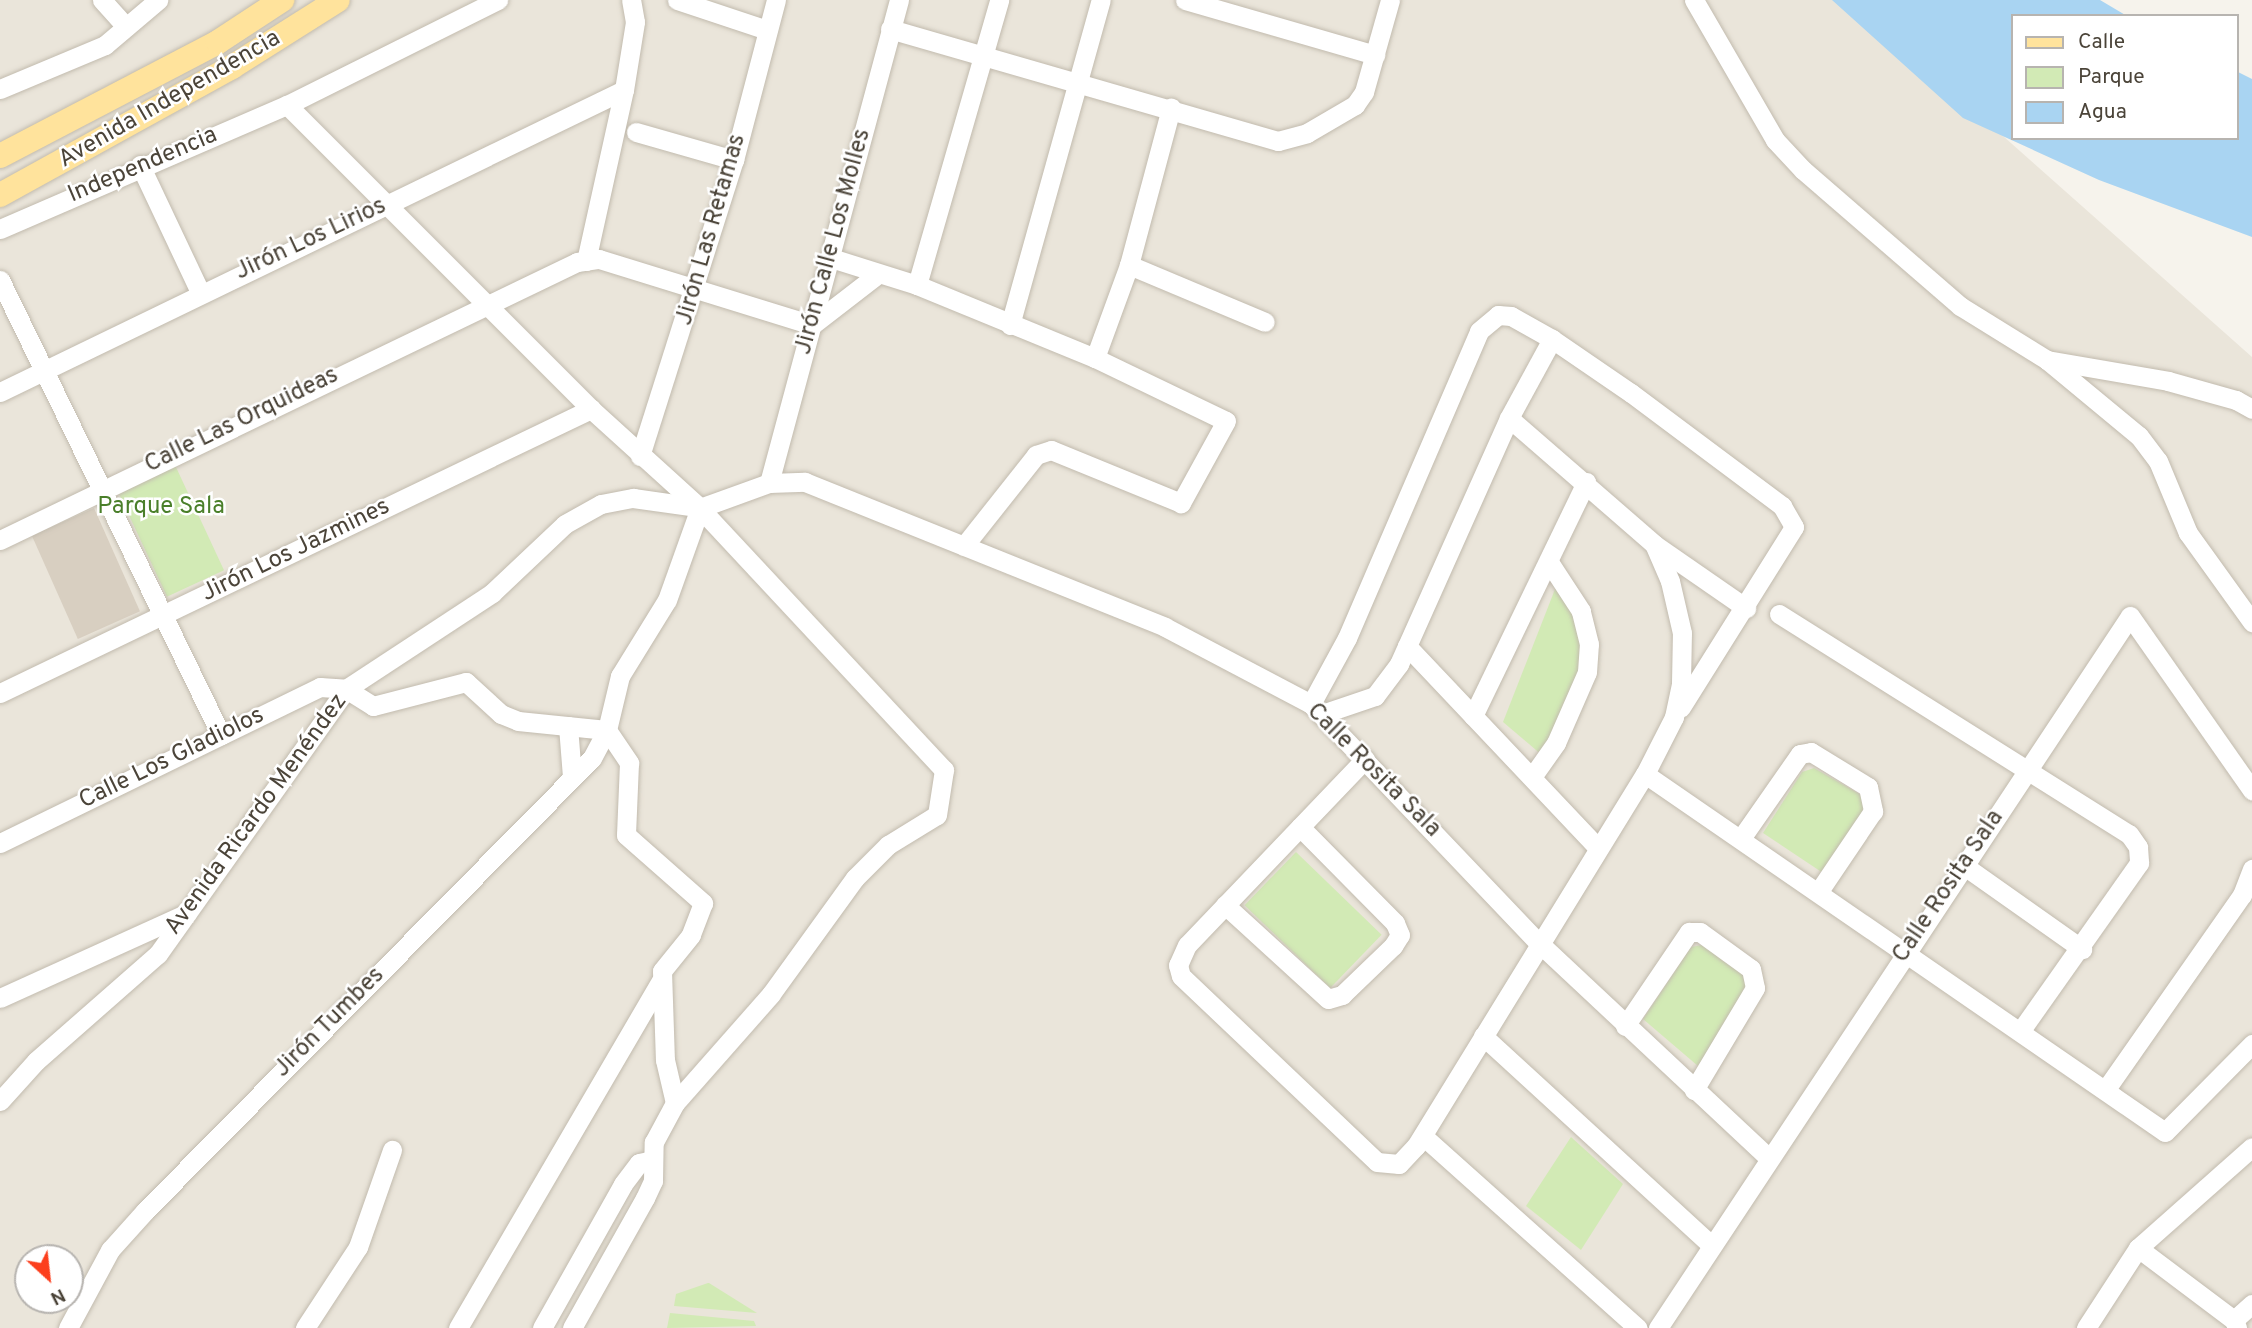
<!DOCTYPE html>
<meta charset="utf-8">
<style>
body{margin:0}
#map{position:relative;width:2252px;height:1328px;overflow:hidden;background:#f6f3ec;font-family:Overpass,sans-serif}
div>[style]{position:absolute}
.residential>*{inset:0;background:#eae5da}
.green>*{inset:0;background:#d2eab5;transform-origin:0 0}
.water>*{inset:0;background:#a9d4f2}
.building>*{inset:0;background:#d8cfc1;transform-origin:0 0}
.roads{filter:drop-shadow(0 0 2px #c2bbae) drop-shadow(0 0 2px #c2bbae)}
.minor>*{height:19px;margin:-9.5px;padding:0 9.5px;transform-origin:9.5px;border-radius:9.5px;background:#fff}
.major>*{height:24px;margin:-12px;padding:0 12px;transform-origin:12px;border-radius:12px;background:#ffe39c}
span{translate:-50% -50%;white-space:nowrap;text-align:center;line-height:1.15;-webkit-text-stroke:5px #fff;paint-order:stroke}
.street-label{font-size:24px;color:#4b4439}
.park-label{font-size:24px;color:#4a7f2a}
.legend{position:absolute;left:2011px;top:14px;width:228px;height:126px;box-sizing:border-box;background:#fff;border:2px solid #b7b4b0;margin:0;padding:9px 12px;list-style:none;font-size:21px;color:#4b4439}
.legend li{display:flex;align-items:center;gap:14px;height:35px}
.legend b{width:35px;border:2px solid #b7b4b0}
.north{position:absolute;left:14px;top:1244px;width:70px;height:70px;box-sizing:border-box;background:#fff;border:2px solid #b7b4b0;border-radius:50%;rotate:153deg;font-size:19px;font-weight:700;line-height:28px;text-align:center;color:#4b4439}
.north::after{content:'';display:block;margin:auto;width:24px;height:32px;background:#fc3f1d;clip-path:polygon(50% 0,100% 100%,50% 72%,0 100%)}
</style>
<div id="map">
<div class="residential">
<i style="clip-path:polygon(evenodd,0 0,1850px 0,2252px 357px,2252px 1328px,0 1328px,0 0,28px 1258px,70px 1258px,70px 1300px,28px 1300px,28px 1258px)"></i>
</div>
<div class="green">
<i style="left:175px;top:465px;width:116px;height:63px;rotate:65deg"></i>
<i style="clip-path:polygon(1559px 579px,1579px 617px,1586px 656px,1543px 756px,1503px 722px)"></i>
<i style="clip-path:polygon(1814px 768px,1863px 796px,1867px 809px,1823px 873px,1763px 833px,1802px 772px)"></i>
<i style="left:1296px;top:852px;width:119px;height:74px;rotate:44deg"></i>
<i style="clip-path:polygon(1702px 945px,1749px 976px,1752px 986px,1698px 1066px,1643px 1019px,1691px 947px)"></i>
<i style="clip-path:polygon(1571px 1137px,1623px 1184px,1581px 1250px,1526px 1206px)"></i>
<i style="clip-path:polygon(708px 1283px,709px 1283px,757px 1313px,674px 1306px,676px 1294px)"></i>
<i style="clip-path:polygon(670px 1313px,754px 1321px,756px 1326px,667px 1328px)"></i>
</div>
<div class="water">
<i style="clip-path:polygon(1832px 0,2100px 0,2127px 16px,2012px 16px,2012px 138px,2236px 138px,2236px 71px,2252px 79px,2252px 237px,2099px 180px,1963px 118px)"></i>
</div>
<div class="building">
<i style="left:94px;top:508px;width:113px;height:68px;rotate:66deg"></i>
</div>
<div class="roads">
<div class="minor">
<i style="left:102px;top:0;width:36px;rotate:48deg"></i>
<i style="left:677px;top:0;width:95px;rotate:18.4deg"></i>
<i style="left:1185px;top:0;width:198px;rotate:16.1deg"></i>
<i style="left:1694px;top:0;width:162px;rotate:59.9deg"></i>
<i style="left:1775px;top:140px;width:41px;rotate:47deg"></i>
<i style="left:1803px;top:170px;width:208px;rotate:40.9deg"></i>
<i style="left:1960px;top:306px;width:102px;rotate:31.8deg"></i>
<i style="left:2047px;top:360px;width:119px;rotate:39.6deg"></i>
<i style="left:2139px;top:436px;width:31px;rotate:53deg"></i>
<i style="left:2158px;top:461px;width:78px;rotate:67.4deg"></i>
<i style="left:2188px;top:533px;width:110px;rotate:54.3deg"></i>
<i style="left:890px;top:29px;width:404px;rotate:16.1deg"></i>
<i style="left:1278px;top:141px;width:30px;rotate:-15deg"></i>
<i style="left:1307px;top:133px;width:56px;rotate:-30.3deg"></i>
<i style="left:1355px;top:105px;width:16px;rotate:-55deg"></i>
<i style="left:1364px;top:92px;width:96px;rotate:-74.2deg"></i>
<i style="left:0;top:89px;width:114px;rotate:-22.7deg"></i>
<i style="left:105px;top:45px;width:70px;rotate:-40.3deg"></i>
<i style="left:287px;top:105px;width:430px;rotate:45deg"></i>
<i style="left:591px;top:409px;width:147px;rotate:42.2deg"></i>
<i style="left:700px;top:508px;width:73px;rotate:-19.9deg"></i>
<i style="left:769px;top:483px;width:36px;rotate:-2deg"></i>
<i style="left:805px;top:482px;width:388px;rotate:21.9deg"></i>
<i style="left:1165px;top:627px;width:165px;rotate:27.8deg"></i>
<i style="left:1311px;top:704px;width:329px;rotate:46.4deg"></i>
<i style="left:1538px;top:942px;width:315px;rotate:43.1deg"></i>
<i style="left:636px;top:132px;width:102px;rotate:15.9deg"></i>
<i style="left:140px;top:165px;width:140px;rotate:64.7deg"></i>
<i style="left:0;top:229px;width:313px;rotate:-23.4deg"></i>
<i style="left:287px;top:105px;width:236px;rotate:-26.5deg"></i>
<i style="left:831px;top:258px;width:90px;rotate:17.4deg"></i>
<i style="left:917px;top:285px;width:192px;rotate:22.3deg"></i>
<i style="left:1095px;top:358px;width:145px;rotate:25.7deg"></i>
<i style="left:1226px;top:421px;width:94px;rotate:118.8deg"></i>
<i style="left:1181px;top:503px;width:140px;rotate:-157.8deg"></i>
<i style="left:1051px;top:450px;width:16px;rotate:162deg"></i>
<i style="left:1036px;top:455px;width:116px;rotate:128.4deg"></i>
<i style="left:586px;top:261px;width:175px;rotate:-77.5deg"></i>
<i style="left:624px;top:90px;width:69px;rotate:-80.8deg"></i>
<i style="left:635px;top:22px;width:22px;rotate:-100deg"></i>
<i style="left:1129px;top:265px;width:147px;rotate:22.7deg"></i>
<i style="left:0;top:280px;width:506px;rotate:64.09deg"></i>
<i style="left:917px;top:285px;width:297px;rotate:-73.9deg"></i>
<i style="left:1010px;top:325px;width:337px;rotate:-74.4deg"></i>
<i style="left:1095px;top:358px;width:99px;rotate:-69.9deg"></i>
<i style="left:1129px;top:265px;width:163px;rotate:-75deg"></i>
<i style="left:2047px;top:360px;width:123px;rotate:9.8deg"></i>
<i style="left:2168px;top:381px;width:71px;rotate:15.6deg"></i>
<i style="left:2236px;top:400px;width:18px;rotate:29deg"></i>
<i style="left:0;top:392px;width:693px;rotate:-25.83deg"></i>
<i style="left:640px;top:456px;width:311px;rotate:-72.4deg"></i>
<i style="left:734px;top:160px;width:165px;rotate:-75.3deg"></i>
<i style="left:769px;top:483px;width:500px;rotate:-74.94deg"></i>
<i style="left:0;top:540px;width:640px;rotate:-25.72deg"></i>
<i style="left:577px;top:262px;width:22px;rotate:-8deg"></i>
<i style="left:599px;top:259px;width:223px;rotate:17.2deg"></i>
<i style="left:812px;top:325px;width:83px;rotate:-37.7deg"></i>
<i style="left:1655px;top:545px;width:111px;rotate:34.7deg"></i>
<i style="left:1779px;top:614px;width:413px;rotate:32.2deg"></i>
<i style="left:2129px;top:834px;width:16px;rotate:55deg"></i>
<i style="left:2138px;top:847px;width:16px;rotate:86deg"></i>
<i style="left:2139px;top:863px;width:203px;rotate:125.2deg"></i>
<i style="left:1407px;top:646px;width:277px;rotate:46.6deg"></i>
<i style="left:346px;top:689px;width:32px;rotate:32deg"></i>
<i style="left:373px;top:706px;width:96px;rotate:-14.5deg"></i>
<i style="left:466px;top:682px;width:47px;rotate:42.4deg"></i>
<i style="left:501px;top:714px;width:18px;rotate:22deg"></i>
<i style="left:518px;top:721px;width:89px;rotate:5.8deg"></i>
<i style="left:0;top:693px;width:656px;rotate:-25.67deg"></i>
<i style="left:1311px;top:704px;width:75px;rotate:-61.4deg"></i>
<i style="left:1347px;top:638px;width:334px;rotate:-66.7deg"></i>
<i style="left:1479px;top:331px;width:25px;rotate:-40deg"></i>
<i style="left:1498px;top:315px;width:13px;rotate:4deg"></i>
<i style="left:1511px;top:316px;width:47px;rotate:29.3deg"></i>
<i style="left:1552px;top:339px;width:96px;rotate:34.4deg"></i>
<i style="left:1631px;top:393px;width:189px;rotate:36.8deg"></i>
<i style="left:1782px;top:506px;width:24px;rotate:60deg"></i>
<i style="left:1794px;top:527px;width:213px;rotate:122.1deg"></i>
<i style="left:1322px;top:714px;width:56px;rotate:-18.8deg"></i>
<i style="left:1375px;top:696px;width:40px;rotate:-53deg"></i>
<i style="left:1399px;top:664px;width:269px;rotate:-65.9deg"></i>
<i style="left:1509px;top:418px;width:90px;rotate:-61.4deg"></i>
<i style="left:1473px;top:716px;width:260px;rotate:-64.2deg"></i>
<i style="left:568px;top:726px;width:51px;rotate:85.5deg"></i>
<i style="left:607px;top:730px;width:40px;rotate:56deg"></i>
<i style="left:629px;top:763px;width:72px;rotate:92.4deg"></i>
<i style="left:626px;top:835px;width:103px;rotate:41.4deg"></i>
<i style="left:703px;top:903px;width:34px;rotate:111deg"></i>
<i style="left:691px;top:935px;width:46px;rotate:128.9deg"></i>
<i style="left:662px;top:971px;width:89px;rotate:88.1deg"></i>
<i style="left:665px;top:1060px;width:44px;rotate:76.9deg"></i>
<i style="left:1365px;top:759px;width:257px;rotate:133.7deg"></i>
<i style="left:1187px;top:945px;width:22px;rotate:114deg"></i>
<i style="left:1178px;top:965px;width:11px;rotate:75deg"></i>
<i style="left:1181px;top:976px;width:270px;rotate:43.5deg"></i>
<i style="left:1377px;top:1162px;width:22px;rotate:5deg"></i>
<i style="left:1399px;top:1164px;width:25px;rotate:-47deg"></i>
<i style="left:1416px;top:1146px;width:437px;rotate:-58.4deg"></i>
<i style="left:1645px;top:774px;width:64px;rotate:-63deg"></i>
<i style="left:1674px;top:717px;width:35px;rotate:-78deg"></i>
<i style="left:1681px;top:683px;width:50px;rotate:-88.9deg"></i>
<i style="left:1682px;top:633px;width:53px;rotate:-103deg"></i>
<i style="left:1670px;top:581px;width:40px;rotate:-113.4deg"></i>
<i style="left:1654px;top:544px;width:192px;rotate:-139deg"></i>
<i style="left:1645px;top:774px;width:631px;rotate:34.55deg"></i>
<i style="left:2165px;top:1132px;width:124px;rotate:-45.3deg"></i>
<i style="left:1532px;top:777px;width:42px;rotate:-54.8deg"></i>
<i style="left:1556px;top:743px;width:77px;rotate:-66.4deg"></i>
<i style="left:1587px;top:672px;width:28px;rotate:-86deg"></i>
<i style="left:1589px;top:644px;width:34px;rotate:-104deg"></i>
<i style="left:1581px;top:611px;width:59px;rotate:-123.1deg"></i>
<i style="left:1742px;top:837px;width:101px;rotate:-55.1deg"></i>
<i style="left:1800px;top:754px;width:11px;rotate:-10deg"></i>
<i style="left:1811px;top:752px;width:67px;rotate:31.6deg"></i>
<i style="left:1868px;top:787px;width:25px;rotate:78deg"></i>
<i style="left:1873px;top:811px;width:97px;rotate:124deg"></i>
<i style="left:0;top:843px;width:356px;rotate:-26deg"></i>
<i style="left:320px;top:687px;width:26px;rotate:4deg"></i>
<i style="left:1963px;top:865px;width:146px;rotate:35.2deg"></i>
<i style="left:1225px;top:905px;width:139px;rotate:42.4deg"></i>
<i style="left:1328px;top:999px;width:15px;rotate:-16deg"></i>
<i style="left:1342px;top:995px;width:71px;rotate:-43.9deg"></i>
<i style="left:1393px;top:946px;width:13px;rotate:-58deg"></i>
<i style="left:1400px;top:935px;width:13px;rotate:-113deg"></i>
<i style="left:1395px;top:923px;width:135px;rotate:-134.7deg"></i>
<i style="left:0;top:998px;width:205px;rotate:-24.4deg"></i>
<i style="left:1625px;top:1026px;width:114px;rotate:-55.8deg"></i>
<i style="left:1689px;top:932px;width:11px"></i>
<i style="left:1700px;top:932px;width:63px;rotate:36deg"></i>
<i style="left:1751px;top:969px;width:19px;rotate:78deg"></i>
<i style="left:1755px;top:988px;width:119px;rotate:120.9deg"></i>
<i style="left:1483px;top:1036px;width:309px;rotate:42.5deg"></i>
<i style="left:2106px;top:1089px;width:237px;rotate:-55deg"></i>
<i style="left:2242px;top:895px;width:28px;rotate:-69deg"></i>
<i style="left:0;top:1101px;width:54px;rotate:-48deg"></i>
<i style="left:36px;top:1061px;width:162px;rotate:-41.3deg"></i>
<i style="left:158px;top:954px;width:325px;rotate:-54.6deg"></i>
<i style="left:346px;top:689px;width:175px;rotate:-33.3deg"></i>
<i style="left:492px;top:593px;width:100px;rotate:-43.4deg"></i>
<i style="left:565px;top:524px;width:41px;rotate:-29.1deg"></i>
<i style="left:601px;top:504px;width:33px;rotate:-11deg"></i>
<i style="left:633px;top:498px;width:65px;rotate:8deg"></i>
<i style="left:1423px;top:1136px;width:288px;rotate:41.8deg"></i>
<i style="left:2138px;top:1248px;width:120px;rotate:36.9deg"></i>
<i style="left:2234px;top:1320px;width:9px;rotate:69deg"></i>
<i style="left:2234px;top:1320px;width:24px;rotate:-42deg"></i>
<i style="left:68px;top:1328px;width:89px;rotate:-61.7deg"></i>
<i style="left:110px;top:1250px;width:52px;rotate:-48.1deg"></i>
<i style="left:145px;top:1211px;width:636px;rotate:-45.38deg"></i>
<i style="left:592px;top:758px;width:32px;rotate:-62deg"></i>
<i style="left:607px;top:730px;width:56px;rotate:-76.5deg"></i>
<i style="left:620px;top:676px;width:89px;rotate:-58.3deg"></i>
<i style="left:667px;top:600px;width:98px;rotate:-70.3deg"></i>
<i style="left:305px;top:1328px;width:97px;rotate:-56.8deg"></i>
<i style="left:358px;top:1247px;width:103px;rotate:-70.7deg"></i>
<i style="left:458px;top:1328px;width:402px;rotate:-59.7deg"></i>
<i style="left:542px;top:1328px;width:165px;rotate:-60.6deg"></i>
<i style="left:623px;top:1184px;width:26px;rotate:-53deg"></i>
<i style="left:639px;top:1163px;width:14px;rotate:-12deg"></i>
<i style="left:572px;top:1328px;width:149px;rotate:-60.7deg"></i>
<i style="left:645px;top:1198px;width:19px;rotate:-65deg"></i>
<i style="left:653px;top:1181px;width:39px;rotate:-89deg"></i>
<i style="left:654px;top:1142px;width:44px;rotate:-61.7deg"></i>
<i style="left:675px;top:1103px;width:145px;rotate:-48.6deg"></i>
<i style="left:771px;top:994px;width:143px;rotate:-54.1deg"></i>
<i style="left:855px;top:878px;width:47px;rotate:-45deg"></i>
<i style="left:888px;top:845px;width:57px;rotate:-31.5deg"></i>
<i style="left:937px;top:815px;width:46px;rotate:-81.2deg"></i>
<i style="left:944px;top:770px;width:358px;rotate:-133deg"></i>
<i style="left:1658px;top:1328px;width:854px;rotate:-56.46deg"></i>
<i style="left:2130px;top:616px;width:213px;rotate:55deg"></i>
<i style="left:2086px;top:1328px;width:95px;rotate:-57deg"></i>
<i style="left:2138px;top:1248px;width:152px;rotate:-41.5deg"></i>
</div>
<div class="major">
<i style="left:0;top:156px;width:246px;rotate:-27.6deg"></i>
<i style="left:218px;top:42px;width:77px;rotate:-33.3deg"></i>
<i style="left:0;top:195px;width:265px;rotate:-28.9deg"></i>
<i style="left:232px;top:67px;width:125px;rotate:-32.3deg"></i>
</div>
</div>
<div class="street-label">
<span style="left:170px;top:100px;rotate:-30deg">Avenida Independencia</span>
<span style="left:143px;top:166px;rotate:-23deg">Independencia</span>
<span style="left:712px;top:230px;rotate:-74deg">Jirón Las Retamas</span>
<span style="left:311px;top:240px;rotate:-25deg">Jirón Los Lirios</span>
<span style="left:834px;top:242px;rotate:-75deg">Jirón Calle Los Molles</span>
<span style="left:242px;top:421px;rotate:-26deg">Calle Las Orquideas</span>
<span style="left:296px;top:551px;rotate:-26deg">Jirón Los Jazmines</span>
<span style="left:172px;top:759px;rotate:-26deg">Calle Los Gladiolos</span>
<span style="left:1373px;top:771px;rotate:45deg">Calle Rosita Sala</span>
<span style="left:257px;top:815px;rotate:-54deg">Avenida Ricardo Menéndez</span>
<span style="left:1949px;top:887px;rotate:-56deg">Calle Rosita Sala</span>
<span style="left:330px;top:1023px;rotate:-45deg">Jirón Tumbes</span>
</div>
<div class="park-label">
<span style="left:161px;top:508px">Parque Sala</span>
</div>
<ul class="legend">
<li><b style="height:9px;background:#ffe39c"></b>Calle</li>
<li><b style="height:19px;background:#d2eab5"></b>Parque</li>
<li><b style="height:19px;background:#a9d4f2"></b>Agua</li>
</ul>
<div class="north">N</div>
</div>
